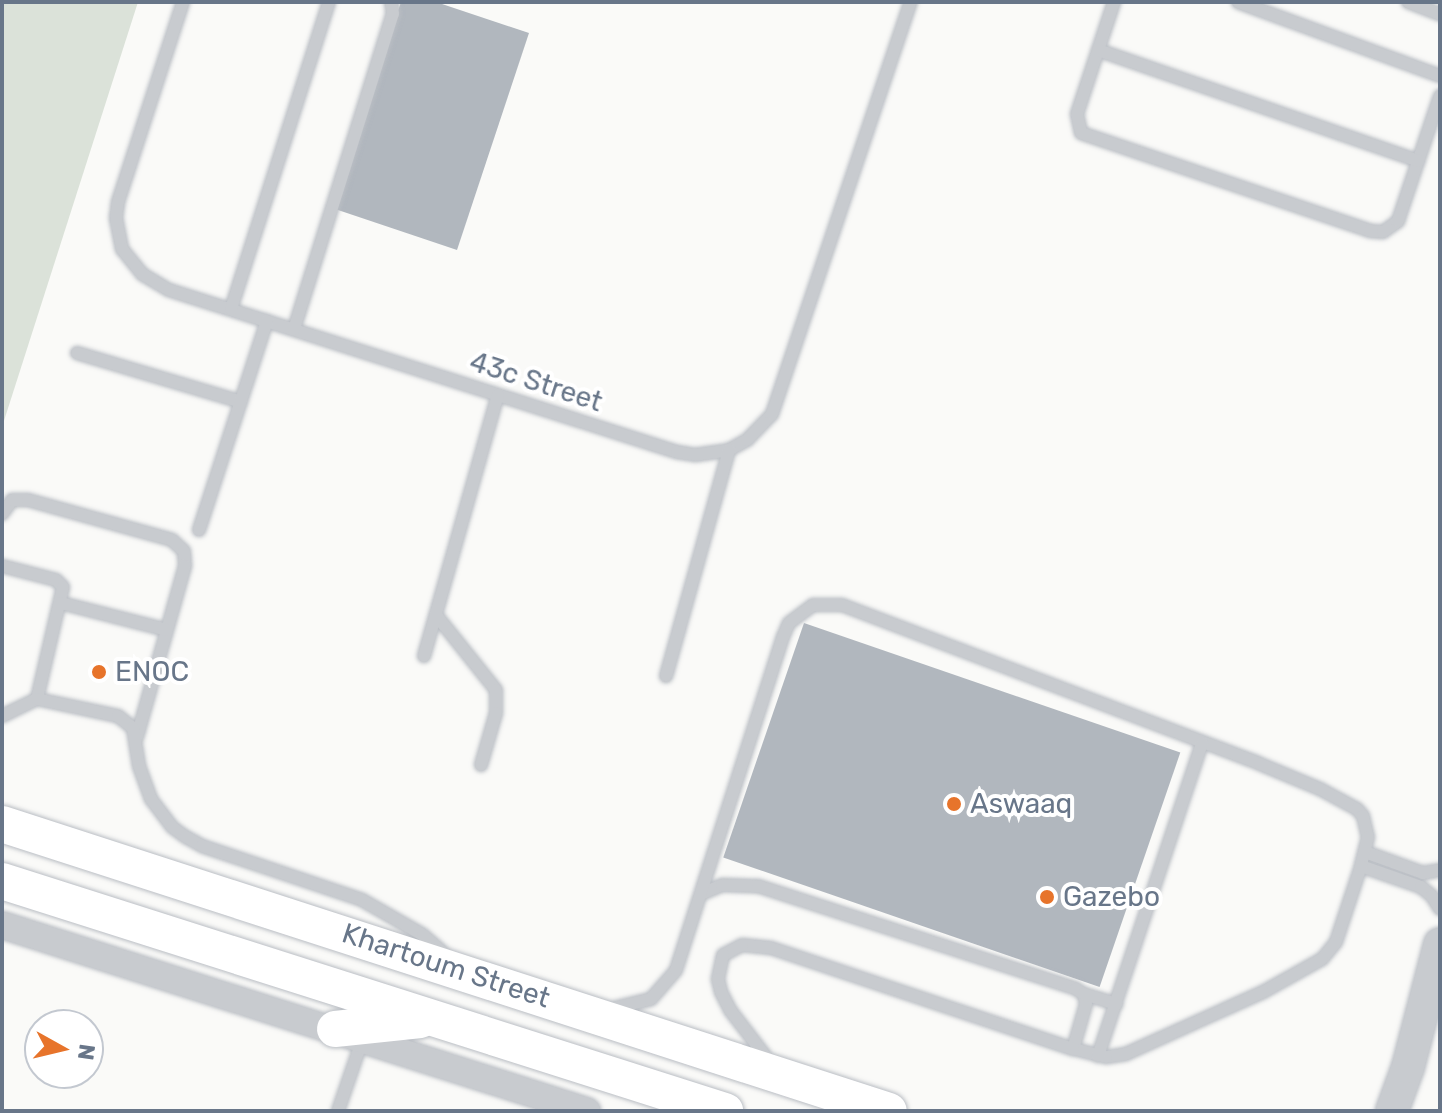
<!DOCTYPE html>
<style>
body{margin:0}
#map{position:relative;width:1442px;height:1113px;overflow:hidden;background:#fafaf8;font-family:Rubik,sans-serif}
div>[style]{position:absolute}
.green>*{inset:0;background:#dbe2d9}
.building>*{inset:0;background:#b1b7be;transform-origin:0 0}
.roads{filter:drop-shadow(0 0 2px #babec4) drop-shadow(0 0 2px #babec4)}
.service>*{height:12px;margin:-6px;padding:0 6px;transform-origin:6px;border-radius:6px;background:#c8cbcf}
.minor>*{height:26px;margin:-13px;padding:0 13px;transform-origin:13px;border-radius:13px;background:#c8cbcf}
.tertiary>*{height:32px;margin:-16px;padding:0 16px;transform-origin:16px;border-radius:16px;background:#c8cbcf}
.secondary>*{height:36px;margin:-18px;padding:0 18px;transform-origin:18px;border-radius:18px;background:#fff}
.dots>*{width:22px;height:22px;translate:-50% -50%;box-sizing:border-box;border:4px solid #fff;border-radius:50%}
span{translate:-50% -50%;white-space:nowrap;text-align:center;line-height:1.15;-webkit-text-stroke:8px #fff;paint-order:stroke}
.street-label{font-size:28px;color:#687689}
.poi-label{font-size:28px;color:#687689}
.left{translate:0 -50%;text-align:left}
.frame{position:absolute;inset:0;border:4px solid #687689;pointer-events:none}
.north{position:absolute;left:24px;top:1009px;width:80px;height:80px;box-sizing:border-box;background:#fff;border:2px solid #c3c8d0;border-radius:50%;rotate:98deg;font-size:22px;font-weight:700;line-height:32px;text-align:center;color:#687689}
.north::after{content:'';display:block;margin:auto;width:28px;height:36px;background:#e7742b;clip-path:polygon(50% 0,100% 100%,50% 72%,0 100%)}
</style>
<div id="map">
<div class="green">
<i style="clip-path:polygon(2px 2px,138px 2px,2px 427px)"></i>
</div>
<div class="building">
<i style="clip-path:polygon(401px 2px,436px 2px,529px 33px,457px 250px,332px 208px)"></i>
<i style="left:804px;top:623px;width:398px;height:248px;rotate:19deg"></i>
</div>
<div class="roads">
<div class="service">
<i style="left:183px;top:2px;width:210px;rotate:108deg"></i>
<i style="left:118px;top:202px;width:16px;rotate:97deg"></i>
<i style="left:116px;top:218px;width:32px;rotate:79deg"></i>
<i style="left:122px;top:249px;width:32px;rotate:51deg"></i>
<i style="left:142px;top:274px;width:31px;rotate:31deg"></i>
<i style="left:169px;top:290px;width:533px;rotate:17.69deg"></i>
<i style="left:677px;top:452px;width:18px;rotate:9deg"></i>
<i style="left:695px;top:455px;width:34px;rotate:-8deg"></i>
<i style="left:729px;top:450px;width:21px;rotate:-29deg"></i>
<i style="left:747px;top:440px;width:36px;rotate:-46deg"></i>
<i style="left:772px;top:414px;width:435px;rotate:-71.4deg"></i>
<i style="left:1114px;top:2px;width:118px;rotate:108.3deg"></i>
<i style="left:1077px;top:114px;width:19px;rotate:78deg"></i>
<i style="left:1081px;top:133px;width:305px;rotate:18.7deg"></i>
<i style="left:1370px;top:231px;width:13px;rotate:4deg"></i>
<i style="left:1383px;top:232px;width:19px;rotate:-36deg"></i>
<i style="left:1398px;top:221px;width:132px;rotate:-71.4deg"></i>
<i style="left:1238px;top:2px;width:215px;rotate:20.1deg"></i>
<i style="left:1408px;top:2px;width:34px;rotate:21deg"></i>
<i style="left:1098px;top:50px;width:339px;rotate:19.1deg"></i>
<i style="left:231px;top:309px;width:322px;rotate:-72.3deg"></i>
<i style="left:294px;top:329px;width:330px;rotate:-72.6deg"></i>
<i style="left:393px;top:14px;width:12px;rotate:-99deg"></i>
<i style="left:77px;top:353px;width:171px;rotate:16.6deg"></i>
<i style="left:2px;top:514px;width:17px;rotate:-54deg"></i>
<i style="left:12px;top:500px;width:16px"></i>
<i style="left:28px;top:500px;width:149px;rotate:15.5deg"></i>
<i style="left:172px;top:540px;width:16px;rotate:43deg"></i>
<i style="left:184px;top:551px;width:15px;rotate:86deg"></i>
<i style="left:185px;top:566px;width:178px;rotate:105.7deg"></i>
<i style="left:199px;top:530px;width:220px;rotate:-72deg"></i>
<i style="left:2px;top:566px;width:56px;rotate:14.5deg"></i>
<i style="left:56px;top:580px;width:10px;rotate:45deg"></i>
<i style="left:63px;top:587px;width:115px;rotate:103.1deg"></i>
<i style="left:61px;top:603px;width:109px;rotate:14.3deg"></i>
<i style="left:436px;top:615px;width:96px;rotate:51.3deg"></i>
<i style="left:496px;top:690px;width:23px;rotate:90deg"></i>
<i style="left:496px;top:713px;width:54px;rotate:106.1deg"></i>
<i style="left:424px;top:656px;width:271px;rotate:-74.2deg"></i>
<i style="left:666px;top:676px;width:235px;rotate:-74.4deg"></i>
<i style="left:2px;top:716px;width:39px;rotate:-26deg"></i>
<i style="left:37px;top:699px;width:83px;rotate:11.9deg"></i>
<i style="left:118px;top:716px;width:19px;rotate:39deg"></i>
<i style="left:133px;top:728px;width:38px;rotate:81deg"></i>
<i style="left:139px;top:766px;width:35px;rotate:70deg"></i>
<i style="left:151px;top:799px;width:35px;rotate:53deg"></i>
<i style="left:172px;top:827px;width:17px;rotate:36deg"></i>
<i style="left:186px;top:837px;width:18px;rotate:29deg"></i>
<i style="left:202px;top:846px;width:169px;rotate:18.6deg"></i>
<i style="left:362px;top:900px;width:70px;rotate:29.8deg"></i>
<i style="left:423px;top:935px;width:32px;rotate:41deg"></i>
<i style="left:1365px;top:852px;width:62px;rotate:19.9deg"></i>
<i style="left:1423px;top:873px;width:17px;rotate:-10deg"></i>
<i style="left:1361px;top:866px;width:64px;rotate:19.3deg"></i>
<i style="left:1421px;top:887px;width:14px;rotate:39deg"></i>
<i style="left:1432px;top:896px;width:15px;rotate:58deg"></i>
<i style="left:701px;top:894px;width:23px;rotate:-23deg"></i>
<i style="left:722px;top:885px;width:36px;rotate:2deg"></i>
<i style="left:758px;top:886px;width:334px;rotate:17.9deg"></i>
<i style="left:1076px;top:989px;width:9px;rotate:32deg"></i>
<i style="left:1084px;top:994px;width:10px;rotate:79deg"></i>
<i style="left:1086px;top:1004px;width:47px;rotate:106.1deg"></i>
<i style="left:1084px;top:994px;width:34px;rotate:17deg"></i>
<i style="left:610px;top:1009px;width:42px;rotate:-13.7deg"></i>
<i style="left:651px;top:999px;width:38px;rotate:-49deg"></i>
<i style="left:676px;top:970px;width:350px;rotate:-72.2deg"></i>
<i style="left:783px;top:637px;width:15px;rotate:-67deg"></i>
<i style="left:789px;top:623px;width:30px;rotate:-37deg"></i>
<i style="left:813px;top:605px;width:29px"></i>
<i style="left:842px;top:605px;width:447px;rotate:20.8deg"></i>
<i style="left:1260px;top:764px;width:65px;rotate:22.6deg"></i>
<i style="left:1320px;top:789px;width:42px;rotate:28.4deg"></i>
<i style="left:1357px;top:809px;width:9px;rotate:49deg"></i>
<i style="left:1363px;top:816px;width:22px;rotate:77deg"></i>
<i style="left:1368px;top:837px;width:30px;rotate:104deg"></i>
<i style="left:1361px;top:866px;width:80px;rotate:108.2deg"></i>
<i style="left:1336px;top:942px;width:22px;rotate:129deg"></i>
<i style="left:1322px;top:959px;width:68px;rotate:150.8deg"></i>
<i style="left:1263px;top:992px;width:150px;rotate:155.7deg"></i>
<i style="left:1126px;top:1054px;width:20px;rotate:171deg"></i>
<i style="left:1106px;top:1057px;width:34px;rotate:-166deg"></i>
<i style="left:1073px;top:1049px;width:318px;rotate:-161.5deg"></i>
<i style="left:771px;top:948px;width:29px;rotate:-174deg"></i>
<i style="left:742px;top:945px;width:21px;rotate:152deg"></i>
<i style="left:723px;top:955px;width:25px;rotate:102deg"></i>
<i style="left:718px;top:979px;width:13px;rotate:77deg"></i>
<i style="left:721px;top:992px;width:20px;rotate:63deg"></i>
<i style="left:730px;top:1010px;width:66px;rotate:52.4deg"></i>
<i style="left:1098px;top:1056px;width:330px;rotate:-71.6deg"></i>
<i style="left:338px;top:1111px;width:77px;rotate:-71.1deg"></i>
</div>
<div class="minor">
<i style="left:2px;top:925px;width:614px;rotate:17.64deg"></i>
</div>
<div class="tertiary">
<i style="left:1392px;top:1111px;width:47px;rotate:-70deg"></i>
<i style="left:1408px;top:1067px;width:127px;rotate:-75.4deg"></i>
</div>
<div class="secondary">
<i style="left:2px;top:824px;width:932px;rotate:17.93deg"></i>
<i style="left:2px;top:881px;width:759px;rotate:17.65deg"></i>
<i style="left:335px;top:1029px;width:86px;rotate:-6deg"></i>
</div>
</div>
<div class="dots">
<i style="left:99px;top:672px;background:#e7742b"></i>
<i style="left:954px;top:804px;background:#e7742b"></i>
<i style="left:1047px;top:897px;background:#e7742b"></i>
</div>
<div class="street-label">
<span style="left:536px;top:382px;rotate:18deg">43c Street</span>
<span style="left:446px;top:966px;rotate:18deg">Khartoum Street</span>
</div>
<div class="poi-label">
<span class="left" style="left:115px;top:672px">ENOC</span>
<span class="left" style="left:970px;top:804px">Aswaaq</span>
<span class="left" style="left:1063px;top:897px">Gazebo</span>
</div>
<div class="frame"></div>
<div class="north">N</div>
</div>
